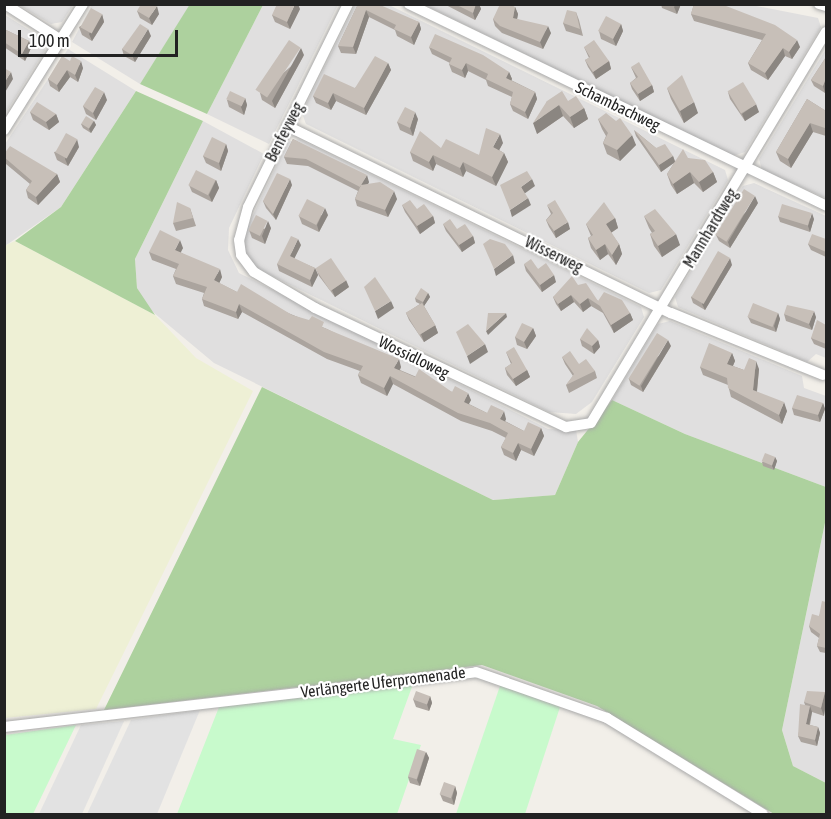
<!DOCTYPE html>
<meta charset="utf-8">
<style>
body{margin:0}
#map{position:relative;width:831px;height:819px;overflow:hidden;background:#f2efe9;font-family:"Asap Condensed",sans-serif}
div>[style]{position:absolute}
.residential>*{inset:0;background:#e0dfdf}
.farmland>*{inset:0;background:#eef0d5}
.forest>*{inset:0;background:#add19e}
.park>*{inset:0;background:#c8facc}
.parking>*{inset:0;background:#e2e2e2}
.roads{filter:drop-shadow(0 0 2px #a9a9a9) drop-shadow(0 0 2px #a9a9a9)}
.minor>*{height:10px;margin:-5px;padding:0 5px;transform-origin:5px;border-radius:5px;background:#fff}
.wall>*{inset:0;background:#aba49e}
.shaded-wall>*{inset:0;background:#8b8681}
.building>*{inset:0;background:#c7bfb8;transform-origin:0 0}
span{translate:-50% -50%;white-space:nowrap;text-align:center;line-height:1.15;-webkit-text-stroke:4.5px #fff;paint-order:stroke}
.street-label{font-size:16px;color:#222}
.frame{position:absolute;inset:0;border:6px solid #222;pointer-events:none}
.scale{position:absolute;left:18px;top:30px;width:160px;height:27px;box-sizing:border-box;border:3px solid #222;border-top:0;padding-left:8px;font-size:18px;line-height:21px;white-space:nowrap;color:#222;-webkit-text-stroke:4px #fff;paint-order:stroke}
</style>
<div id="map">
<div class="residential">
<i style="clip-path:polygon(746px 4px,818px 18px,821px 27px,745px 152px,733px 156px,425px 5px)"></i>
<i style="clip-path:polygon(19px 5px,73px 5px,62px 22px,51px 24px)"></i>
<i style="clip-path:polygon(92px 5px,190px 5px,140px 84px,72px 42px)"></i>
<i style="clip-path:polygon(263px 5px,338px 5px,269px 144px,207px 114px)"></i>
<i style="clip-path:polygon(355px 5px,389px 5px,725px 170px,728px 180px,661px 290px,649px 293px,306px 124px,302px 113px)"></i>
<i style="clip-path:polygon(5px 15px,42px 38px,45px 50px,5px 114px)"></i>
<i style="clip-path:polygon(68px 49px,136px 91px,61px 207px,5px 246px,5px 144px)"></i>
<i style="clip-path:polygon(826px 49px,826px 198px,762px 170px,759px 159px)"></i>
<i style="clip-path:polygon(203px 121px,264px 154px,229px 228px,228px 250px,239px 273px,548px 429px,576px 430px,578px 442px,555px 495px,493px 500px,214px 363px,147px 307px,137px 288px,135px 259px)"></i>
<i style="clip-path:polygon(299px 139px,641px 307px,644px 317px,592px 402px,576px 414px,549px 412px,258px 269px,245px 254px,244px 234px,288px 142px)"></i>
<i style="clip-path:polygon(754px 183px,826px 216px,826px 358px,816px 354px,807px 362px,678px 307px,675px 297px,743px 186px)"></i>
<i style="clip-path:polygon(670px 321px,802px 376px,804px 388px,826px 396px,826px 487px,685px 434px,612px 400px,658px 324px)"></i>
<i style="clip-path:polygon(826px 518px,826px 783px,793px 766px,782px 730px)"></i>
</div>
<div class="farmland">
<i style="clip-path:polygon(15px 241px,155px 315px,196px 358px,253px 391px,96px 709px,5px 718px,4px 246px)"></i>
</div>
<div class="forest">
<i style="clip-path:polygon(190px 4px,263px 5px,207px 114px,140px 84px)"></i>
<i style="clip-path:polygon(136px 91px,203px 121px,135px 259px,137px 288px,155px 315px,15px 241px,61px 207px)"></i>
<i style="clip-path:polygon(262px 387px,493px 500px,555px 495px,578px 442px,612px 400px,685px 434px,826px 487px,826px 518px,782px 730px,793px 766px,826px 783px,826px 814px,774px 814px,597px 706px,482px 665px,104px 710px)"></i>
</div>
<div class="park">
<i style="clip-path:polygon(501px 683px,562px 701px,525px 814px,456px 814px)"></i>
<i style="clip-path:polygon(413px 684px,393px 739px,421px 745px,397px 814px,177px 814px,219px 707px)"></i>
<i style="clip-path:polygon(76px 725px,33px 814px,5px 814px,5px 735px)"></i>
</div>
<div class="parking">
<i style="clip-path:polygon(200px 710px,157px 814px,87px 814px,131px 720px)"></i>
<i style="clip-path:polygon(124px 721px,82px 814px,39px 814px,81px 725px)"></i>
</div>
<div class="roads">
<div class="minor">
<i style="left:5px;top:4px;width:67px;rotate:32.7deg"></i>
<i style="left:348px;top:4px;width:226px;rotate:116.2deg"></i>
<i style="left:248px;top:207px;width:34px;rotate:105deg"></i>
<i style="left:239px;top:240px;width:15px;rotate:82deg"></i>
<i style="left:241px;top:255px;width:21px;rotate:53deg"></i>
<i style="left:254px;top:272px;width:71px;rotate:30.5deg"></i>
<i style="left:315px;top:308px;width:278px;rotate:25.4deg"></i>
<i style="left:566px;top:427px;width:25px;rotate:-9deg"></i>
<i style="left:591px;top:423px;width:456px;rotate:-59deg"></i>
<i style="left:409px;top:4px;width:463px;rotate:25.8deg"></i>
<i style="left:819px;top:4px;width:7px;rotate:16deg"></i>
<i style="left:287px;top:126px;width:427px;rotate:26deg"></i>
<i style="left:671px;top:313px;width:164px;rotate:22.2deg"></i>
<i style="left:4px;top:130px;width:149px;rotate:-57.9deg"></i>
<i style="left:4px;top:727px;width:475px;rotate:-6.6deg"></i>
<i style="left:476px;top:672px;width:139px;rotate:19.3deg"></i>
<i style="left:607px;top:718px;width:183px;rotate:31.6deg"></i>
</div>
</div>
<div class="wall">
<i style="clip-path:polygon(358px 4px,419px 22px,421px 29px,414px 45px,397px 36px,395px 30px,369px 17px,356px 54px,341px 53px,338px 46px)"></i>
<i style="clip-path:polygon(444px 4px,479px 4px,481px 9px,475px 20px)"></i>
<i style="clip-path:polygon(661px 4px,681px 4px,677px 14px,662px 8px)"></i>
<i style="clip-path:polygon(694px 4px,800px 47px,792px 59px,785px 56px,768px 80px,751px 70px,748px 63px,762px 40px,694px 21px,691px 14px)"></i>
<i style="clip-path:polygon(515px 7px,518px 14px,517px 19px,551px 33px,543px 49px,502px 33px,495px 26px,493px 19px)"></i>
<i style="clip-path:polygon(300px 9px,290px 29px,275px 22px,272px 15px)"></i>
<i style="clip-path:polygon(137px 11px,159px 14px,152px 25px,140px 18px)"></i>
<i style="clip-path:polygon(576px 12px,579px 20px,583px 36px,566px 31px,563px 23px)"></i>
<i style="clip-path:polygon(102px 14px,104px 22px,92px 41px,82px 35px,79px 27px)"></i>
<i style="clip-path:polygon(621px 24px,623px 31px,616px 46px,601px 39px,599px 31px)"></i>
<i style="clip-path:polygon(4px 29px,29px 41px,31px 48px,25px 61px,4px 47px)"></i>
<i style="clip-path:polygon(151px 36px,135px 62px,124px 56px,122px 49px)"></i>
<i style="clip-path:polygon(429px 47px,509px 72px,512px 79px,511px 80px,535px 92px,537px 99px,528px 119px,513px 111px,510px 104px,512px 97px,488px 86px,486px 80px,468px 71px,465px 78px,452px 72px,449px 64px,450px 63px,432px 54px)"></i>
<i style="clip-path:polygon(584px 47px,609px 61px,611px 69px,596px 79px,588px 67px,585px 60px,589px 58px)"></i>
<i style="clip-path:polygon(304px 55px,275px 108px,262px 100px,260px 93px)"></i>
<i style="clip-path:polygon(826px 57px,825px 93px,814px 86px,811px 80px)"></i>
<i style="clip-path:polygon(70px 61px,83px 68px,78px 82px,70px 77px,59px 92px,50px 86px,48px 79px)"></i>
<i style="clip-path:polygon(388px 63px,391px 70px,366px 115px,336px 101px,331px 110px,316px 103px,313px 96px,355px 88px)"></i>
<i style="clip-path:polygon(631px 67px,652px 85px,654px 92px,640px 101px,632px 89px,630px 83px,636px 78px)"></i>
<i style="clip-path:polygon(667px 88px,698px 113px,684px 123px,671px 99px)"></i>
<i style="clip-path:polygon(728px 92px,759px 112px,745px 121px,730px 99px)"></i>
<i style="clip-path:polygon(245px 98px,247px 105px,244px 115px,229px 107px,227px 100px)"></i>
<i style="clip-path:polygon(807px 99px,826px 111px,826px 136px,813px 132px,791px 168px,780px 161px,776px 152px)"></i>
<i style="clip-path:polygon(107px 100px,96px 120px,86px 114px,83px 106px)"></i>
<i style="clip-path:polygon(547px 101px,584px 108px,588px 119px,574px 128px,563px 116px,537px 134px)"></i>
<i style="clip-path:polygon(30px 112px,56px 114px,59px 122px,49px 130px,33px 120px)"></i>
<i style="clip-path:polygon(418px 119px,413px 136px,400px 130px,397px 122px)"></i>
<i style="clip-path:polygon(598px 119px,616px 121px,636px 145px,620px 161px,607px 154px,603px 143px,606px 136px,602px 129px)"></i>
<i style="clip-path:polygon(94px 121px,96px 125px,91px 133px,83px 128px,81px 124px)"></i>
<i style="clip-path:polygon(634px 130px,656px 148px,673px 156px,675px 161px,688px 158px,713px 172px,717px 182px,703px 192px,694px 183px,677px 194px,671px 185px,667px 174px,674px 163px,661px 172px,636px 136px)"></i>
<i style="clip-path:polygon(293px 139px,369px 182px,368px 184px,397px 199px,388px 217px,357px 206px,355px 199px,358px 191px,308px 166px,287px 164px,284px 157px)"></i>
<i style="clip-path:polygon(503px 143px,499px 150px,504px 153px,508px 162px,496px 186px,466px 171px,463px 177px,436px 164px,433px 171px,413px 161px,410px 152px,441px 148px,479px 155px)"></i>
<i style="clip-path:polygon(226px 144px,228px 151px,221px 171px,206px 163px,203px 156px)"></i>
<i style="clip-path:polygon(79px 147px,68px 166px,57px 160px,54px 152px)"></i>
<i style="clip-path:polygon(4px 154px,57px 174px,60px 182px,38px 205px,28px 198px,26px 190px,30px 184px,6px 164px,4px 160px)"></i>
<i style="clip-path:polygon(216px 180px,219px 188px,212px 202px,192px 192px,189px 185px)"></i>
<i style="clip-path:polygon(292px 185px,276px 220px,266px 208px,263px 201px)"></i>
<i style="clip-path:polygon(758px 203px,730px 248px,719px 241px,716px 235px)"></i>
<i style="clip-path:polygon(402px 205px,433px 216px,435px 223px,420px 234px,405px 212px)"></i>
<i style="clip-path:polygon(547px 205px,570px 229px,556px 238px,549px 227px,546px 220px,551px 214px)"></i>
<i style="clip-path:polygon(190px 208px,196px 226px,176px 231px,173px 223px)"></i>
<i style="clip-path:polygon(328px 215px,319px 232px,302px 224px,299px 216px)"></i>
<i style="clip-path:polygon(644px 216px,680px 245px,662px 257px,654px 246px,650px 234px,652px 233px,649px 228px)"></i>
<i style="clip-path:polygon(778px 216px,814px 219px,810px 232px,780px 222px)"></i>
<i style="clip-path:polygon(615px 218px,618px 228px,611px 233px,619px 244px,622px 254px,616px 265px,608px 254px,600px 260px,591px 248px,588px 238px,591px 236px,586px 224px)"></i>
<i style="clip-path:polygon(443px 224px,473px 236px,475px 243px,462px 252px,446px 231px)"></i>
<i style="clip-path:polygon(271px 228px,265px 244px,252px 238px,249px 230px)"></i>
<i style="clip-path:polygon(826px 239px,826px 257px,811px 250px,808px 244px)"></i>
<i style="clip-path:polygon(301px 245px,294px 259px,315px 268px,318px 275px,312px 287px,279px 271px,277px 264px)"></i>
<i style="clip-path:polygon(183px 248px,180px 252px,222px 277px,219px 283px,237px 292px,327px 329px,401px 367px,400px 370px,471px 400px,469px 404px,487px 413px,506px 419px,505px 421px,524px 431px,541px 428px,544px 436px,534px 456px,521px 450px,516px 461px,504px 455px,501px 447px,506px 438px,492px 431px,461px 421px,393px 384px,387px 396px,361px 383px,358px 375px,360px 371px,327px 359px,242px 312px,238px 319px,204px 306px,202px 299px,204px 293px,176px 284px,173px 276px,176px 269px,152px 260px,149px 252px)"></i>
<i style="clip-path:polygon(524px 264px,538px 269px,556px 282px,542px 292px,526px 271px)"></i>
<i style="clip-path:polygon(732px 265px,705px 310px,693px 303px,691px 297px)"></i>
<i style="clip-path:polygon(316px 269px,349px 287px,335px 297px,319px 276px)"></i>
<i style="clip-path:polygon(578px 285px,598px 301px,630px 313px,633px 320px,614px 333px,603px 313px,591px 306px,583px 312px,574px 302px,561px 311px,556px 304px,553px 297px)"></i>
<i style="clip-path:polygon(428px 293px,430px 297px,424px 306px,435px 325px,438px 333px,424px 342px,409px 320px,406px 313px,420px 304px,416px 302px,415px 298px)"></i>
<i style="clip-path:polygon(778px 313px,780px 319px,776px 332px,751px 323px,748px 317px)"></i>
<i style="clip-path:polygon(784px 314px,816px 317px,812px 330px,786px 321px)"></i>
<i style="clip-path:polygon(826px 325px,826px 349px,814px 344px,811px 338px)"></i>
<i style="clip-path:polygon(533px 328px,536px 336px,527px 349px,517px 345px,515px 337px)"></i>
<i style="clip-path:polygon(580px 339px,598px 340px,600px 347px,594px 354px,582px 346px)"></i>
<i style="clip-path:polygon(671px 346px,643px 392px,631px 385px,629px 379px)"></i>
<i style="clip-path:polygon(506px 352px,527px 370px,530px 377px,516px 386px,507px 375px,505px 368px,511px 364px)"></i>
<i style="clip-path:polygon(732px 353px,735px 361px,733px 366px,744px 370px,759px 369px,757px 392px,787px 411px,782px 424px,731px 397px,728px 385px,703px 375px,700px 367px)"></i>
<i style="clip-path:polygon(562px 357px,595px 371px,597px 378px,569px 393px,566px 385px,573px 376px,565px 364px)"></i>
<i style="clip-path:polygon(823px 403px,825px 409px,820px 422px,794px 415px,792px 408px)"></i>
<i style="clip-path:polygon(775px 457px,777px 461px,774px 470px,763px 466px,762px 462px)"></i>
<i style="clip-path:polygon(826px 602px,826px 653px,820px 652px,817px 646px,819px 638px,811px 632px,809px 626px,819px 616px)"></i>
<i style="clip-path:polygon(825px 692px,824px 716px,812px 712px,810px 725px,818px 727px,820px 733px,817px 746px,801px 742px,798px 736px,805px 705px,804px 702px)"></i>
<i style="clip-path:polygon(430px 696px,432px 703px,429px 711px,416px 707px,413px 699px)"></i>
<i style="clip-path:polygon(426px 752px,429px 758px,420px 786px,410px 783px,408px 777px)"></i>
<i style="clip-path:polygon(455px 786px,457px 793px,454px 805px,443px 801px,440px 794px)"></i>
</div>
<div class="shaded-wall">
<i style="clip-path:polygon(295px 4px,298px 4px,300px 9px,290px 29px,287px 22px)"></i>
<i style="clip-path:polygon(476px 4px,479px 4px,481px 9px,475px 20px,473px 13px)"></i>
<i style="clip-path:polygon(676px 4px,681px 4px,677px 14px,674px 7px)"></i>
<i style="clip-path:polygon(157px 6px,159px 14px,152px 25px,149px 18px)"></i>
<i style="clip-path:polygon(515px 7px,518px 14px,516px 25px,513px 18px)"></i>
<i style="clip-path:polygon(366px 10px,369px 17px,356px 54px,353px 47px)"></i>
<i style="clip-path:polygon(102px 14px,104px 22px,92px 41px,89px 34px)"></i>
<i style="clip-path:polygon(419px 22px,421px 29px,414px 45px,411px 37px)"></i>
<i style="clip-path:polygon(621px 24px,623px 31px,616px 46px,613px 39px)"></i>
<i style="clip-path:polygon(548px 26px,551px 33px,543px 49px,540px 42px)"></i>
<i style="clip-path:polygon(148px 29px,151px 36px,135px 62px,132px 55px)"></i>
<i style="clip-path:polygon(797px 40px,800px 47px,792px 59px,789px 52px)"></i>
<i style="clip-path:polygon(29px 41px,31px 48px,25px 61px,22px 54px)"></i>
<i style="clip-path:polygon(301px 48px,304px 55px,275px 108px,272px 101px)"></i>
<i style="clip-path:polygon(783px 48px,785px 56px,768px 80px,765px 73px)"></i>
<i style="clip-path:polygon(81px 61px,83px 68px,78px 82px,75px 75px)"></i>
<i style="clip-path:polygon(609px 61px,611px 69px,596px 79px,593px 72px)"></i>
<i style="clip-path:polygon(388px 63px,391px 70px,366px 115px,364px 108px)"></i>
<i style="clip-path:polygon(466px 63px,468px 71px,465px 78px,462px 70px)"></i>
<i style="clip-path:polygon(67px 70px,70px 77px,59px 92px,57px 85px)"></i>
<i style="clip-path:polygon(11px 72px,13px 79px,4px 94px,4px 83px)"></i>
<i style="clip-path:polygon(509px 72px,512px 79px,509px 85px,506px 78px)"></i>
<i style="clip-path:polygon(826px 78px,826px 90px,825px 93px,823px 86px)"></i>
<i style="clip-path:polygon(652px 85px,654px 92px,640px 101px,638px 94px)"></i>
<i style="clip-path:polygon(104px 92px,107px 100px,96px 120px,93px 113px)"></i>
<i style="clip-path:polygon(535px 92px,537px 99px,528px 119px,525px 112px)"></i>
<i style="clip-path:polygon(333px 93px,336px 101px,331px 110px,328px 103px)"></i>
<i style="clip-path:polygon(245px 98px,247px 105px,244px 115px,241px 107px)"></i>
<i style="clip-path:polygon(694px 102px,698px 113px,684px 123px,680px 111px)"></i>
<i style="clip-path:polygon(756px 104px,759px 112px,745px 121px,742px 114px)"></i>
<i style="clip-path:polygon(559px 105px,563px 116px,537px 134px,533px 123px)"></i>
<i style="clip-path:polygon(584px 108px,588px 119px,574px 128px,570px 117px)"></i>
<i style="clip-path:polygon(415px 112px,418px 119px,413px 136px,410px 128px)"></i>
<i style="clip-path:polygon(56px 114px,59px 122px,49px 130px,46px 122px)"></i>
<i style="clip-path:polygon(94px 121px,96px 125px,91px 133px,89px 129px)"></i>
<i style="clip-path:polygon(810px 123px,813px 132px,791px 168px,788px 159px)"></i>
<i style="clip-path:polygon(500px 134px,503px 143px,496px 156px,493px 147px)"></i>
<i style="clip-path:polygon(632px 135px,636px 145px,620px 161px,617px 150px)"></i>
<i style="clip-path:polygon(77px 139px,79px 147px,68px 166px,65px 159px)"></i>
<i style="clip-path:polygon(226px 144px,228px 151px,221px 171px,219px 163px)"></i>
<i style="clip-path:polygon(504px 153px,508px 162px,496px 186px,492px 177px)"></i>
<i style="clip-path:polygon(433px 155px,436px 164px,433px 171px,429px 162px)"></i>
<i style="clip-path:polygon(673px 156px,675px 162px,661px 172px,659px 165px)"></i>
<i style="clip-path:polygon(463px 162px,466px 171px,463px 177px,460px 168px)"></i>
<i style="clip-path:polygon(690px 172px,694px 183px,677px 194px,673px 184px)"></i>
<i style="clip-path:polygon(713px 172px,717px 182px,703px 192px,699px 182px)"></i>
<i style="clip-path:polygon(57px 174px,60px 182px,38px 205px,36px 197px)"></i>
<i style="clip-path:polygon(367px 175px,369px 182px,363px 194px,360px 187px)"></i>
<i style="clip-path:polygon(290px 179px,292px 185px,276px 220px,273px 214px)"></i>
<i style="clip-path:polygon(532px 179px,535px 186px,524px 194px,521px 187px)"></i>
<i style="clip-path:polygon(216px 180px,219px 188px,212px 202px,209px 195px)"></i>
<i style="clip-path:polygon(394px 191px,397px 199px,388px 217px,385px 210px)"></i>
<i style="clip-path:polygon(755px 196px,758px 203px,730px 248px,728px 242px)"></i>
<i style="clip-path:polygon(528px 198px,531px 205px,512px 217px,510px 210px)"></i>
<i style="clip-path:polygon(325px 208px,328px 215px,319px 232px,317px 225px)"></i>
<i style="clip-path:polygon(812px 213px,814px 219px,810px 232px,808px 226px)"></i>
<i style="clip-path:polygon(433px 216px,435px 223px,420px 234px,417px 226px)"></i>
<i style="clip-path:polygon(615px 218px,618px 228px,609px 234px,606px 224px)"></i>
<i style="clip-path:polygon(268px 221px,271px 228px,265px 244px,262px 236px)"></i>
<i style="clip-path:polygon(568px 222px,570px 229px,556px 238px,554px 231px)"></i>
<i style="clip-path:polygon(676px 234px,680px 245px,662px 257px,658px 246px)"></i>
<i style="clip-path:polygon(473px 236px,475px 243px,462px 252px,459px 245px)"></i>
<i style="clip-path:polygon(298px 239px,301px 245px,292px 263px,290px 256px)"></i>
<i style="clip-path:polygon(180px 240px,183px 248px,178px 258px,175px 250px)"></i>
<i style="clip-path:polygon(605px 244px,608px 254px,600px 260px,596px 250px)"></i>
<i style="clip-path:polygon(619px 244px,622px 254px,616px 265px,612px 255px)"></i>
<i style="clip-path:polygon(513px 255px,515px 263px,496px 276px,494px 269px)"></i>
<i style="clip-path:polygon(730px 258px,732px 265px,705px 310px,702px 304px)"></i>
<i style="clip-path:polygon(315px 268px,318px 275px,312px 287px,310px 280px)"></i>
<i style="clip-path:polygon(220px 269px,222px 277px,217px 288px,214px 280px)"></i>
<i style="clip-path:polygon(554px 275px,556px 282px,542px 292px,540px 285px)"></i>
<i style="clip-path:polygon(346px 280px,349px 287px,335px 297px,332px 290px)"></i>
<i style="clip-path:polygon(428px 293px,430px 297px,424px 306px,423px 302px)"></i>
<i style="clip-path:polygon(571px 295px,574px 302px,561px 311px,558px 304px)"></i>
<i style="clip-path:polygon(588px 298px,591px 306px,583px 312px,580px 304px)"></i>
<i style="clip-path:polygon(391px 301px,394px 308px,378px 319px,375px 311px)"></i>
<i style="clip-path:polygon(239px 304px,242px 312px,238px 319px,236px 312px)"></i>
<i style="clip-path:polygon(814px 311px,816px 317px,812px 330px,809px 324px)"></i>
<i style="clip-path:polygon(506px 313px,507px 317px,488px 335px,486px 331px)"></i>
<i style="clip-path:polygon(630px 313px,633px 320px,614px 333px,611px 325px)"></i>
<i style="clip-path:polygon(778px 313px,780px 319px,776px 332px,774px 326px)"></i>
<i style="clip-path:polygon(435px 325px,438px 333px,424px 342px,421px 334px)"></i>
<i style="clip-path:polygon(533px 328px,536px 336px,527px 349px,524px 342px)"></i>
<i style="clip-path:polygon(598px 340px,600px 347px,594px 354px,592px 346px)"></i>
<i style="clip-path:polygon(668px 340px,671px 346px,643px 392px,641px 386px)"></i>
<i style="clip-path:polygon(485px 344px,488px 352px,470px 364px,467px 356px)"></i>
<i style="clip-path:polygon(732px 353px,735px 361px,730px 372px,727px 364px)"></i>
<i style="clip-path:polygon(399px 359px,401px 367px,397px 375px,394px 368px)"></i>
<i style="clip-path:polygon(756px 361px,759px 369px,756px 399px,753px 390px)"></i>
<i style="clip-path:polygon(527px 370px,530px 377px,516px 386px,513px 379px)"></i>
<i style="clip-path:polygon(390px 376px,393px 384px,387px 396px,384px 388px)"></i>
<i style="clip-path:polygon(468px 393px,471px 400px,466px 409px,464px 402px)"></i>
<i style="clip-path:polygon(784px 402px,787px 411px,782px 424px,779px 415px)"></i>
<i style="clip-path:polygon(823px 403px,825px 409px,820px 422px,818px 415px)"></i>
<i style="clip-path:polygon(504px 411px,506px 419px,503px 426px,500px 419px)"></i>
<i style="clip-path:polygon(541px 428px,544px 436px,534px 456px,531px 449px)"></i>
<i style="clip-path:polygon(518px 443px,521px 450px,516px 461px,513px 453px)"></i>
<i style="clip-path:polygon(775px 457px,777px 461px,774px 470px,772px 466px)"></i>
<i style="clip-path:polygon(825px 692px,826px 697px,826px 703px,824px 716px,821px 708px)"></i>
<i style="clip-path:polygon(430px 696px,432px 703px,429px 711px,427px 704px)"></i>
<i style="clip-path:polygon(810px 706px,812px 712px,808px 730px,806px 724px)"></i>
<i style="clip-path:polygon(818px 727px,820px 733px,817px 746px,815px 740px)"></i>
<i style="clip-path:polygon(426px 752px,429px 758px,420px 786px,417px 780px)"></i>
<i style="clip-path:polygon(455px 786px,457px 793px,454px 805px,452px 798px)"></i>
</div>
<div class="building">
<i style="clip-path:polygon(141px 4px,154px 4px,157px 6px,149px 18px,137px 11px)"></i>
<i style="clip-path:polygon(277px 4px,295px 4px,287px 22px,272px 15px)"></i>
<i style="clip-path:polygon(358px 4px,378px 4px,419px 22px,411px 37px,394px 29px,396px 25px,366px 10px,353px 47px,338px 46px)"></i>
<i style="clip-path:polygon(455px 4px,476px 4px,473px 13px)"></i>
<i style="clip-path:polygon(500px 4px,510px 4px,515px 7px,513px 18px,548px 26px,540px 42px,500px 26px,493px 19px)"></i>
<i style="clip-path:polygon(694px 4px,721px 4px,775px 25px,797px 40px,789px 52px,783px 48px,765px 73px,748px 63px,766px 34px,691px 14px)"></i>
<i style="left:91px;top:8px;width:13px;height:22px;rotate:29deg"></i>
<i style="clip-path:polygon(567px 10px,576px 12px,580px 29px,563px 23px)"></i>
<i style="left:606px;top:16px;width:17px;height:17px;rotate:28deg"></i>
<i style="clip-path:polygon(140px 24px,148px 29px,132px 55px,122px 49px)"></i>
<i style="clip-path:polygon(4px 29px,29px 41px,22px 54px,4px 42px)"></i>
<i style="clip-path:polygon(435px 34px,483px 55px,509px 72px,506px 78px,535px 92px,525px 112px,510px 104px,513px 92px,486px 79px,488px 74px,466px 63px,462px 70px,449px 64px,452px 58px,429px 47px)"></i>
<i style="left:289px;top:40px;width:14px;height:60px;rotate:34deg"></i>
<i style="clip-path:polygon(594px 40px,609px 61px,593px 72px,585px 60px,590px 57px,584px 47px)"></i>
<i style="clip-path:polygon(62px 56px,70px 61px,72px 56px,81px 61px,75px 75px,67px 70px,57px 85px,48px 79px)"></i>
<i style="clip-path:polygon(375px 56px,388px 63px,364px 108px,333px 93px,328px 103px,313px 96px,324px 74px,355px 88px)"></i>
<i style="clip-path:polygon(826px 57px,826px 78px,823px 86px,811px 80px)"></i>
<i style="clip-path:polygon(639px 62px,652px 85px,638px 94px,630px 83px,638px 77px,631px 67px)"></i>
<i style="clip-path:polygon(4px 68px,11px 72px,4px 83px)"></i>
<i style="clip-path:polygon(682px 75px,694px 102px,680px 111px,667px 88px)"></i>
<i style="left:743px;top:82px;width:26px;height:18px;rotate:59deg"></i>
<i style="clip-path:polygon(95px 87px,104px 92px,93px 113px,83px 106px)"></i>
<i style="left:230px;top:91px;width:17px;height:9px;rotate:25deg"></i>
<i style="clip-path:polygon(562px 91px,568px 101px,576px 96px,584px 108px,570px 117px,559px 105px,533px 123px,547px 101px)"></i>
<i style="clip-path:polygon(807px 99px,826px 111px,826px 126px,825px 128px,810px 123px,788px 159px,776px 152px)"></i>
<i style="clip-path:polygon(37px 102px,56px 114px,46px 122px,30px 112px)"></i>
<i style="clip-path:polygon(405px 107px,415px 112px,410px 128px,397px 122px)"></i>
<i style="clip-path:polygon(606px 113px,616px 121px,620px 118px,632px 135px,617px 150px,603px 143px,608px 133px,598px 119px)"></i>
<i style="left:86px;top:116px;width:9px;height:9px;rotate:32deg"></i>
<i style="clip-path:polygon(486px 128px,500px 134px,493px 147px,504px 153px,492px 177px,463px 162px,460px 168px,433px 155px,429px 162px,410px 152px,420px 131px,441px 148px,446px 139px,479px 155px)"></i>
<i style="clip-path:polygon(634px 130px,656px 148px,665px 144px,673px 156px,659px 165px)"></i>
<i style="left:66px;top:133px;width:13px;height:22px;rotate:29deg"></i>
<i style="clip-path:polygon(212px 137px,226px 144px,219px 163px,203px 156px)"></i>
<i style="clip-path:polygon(293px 139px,367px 175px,360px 187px,306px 159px,284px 157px)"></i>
<i style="clip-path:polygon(10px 146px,57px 174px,36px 197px,26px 190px,32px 181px,4px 157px,4px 154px)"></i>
<i style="clip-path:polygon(683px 149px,688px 158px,705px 160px,713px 172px,699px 182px,690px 172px,673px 184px,667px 174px)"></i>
<i style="left:196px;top:170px;width:22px;height:17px;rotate:27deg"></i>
<i style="clip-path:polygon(527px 171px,532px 179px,521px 187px,528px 198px,510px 210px,500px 185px)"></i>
<i style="clip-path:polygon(277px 173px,290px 179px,273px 214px,263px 201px)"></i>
<i style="clip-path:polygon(380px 182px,394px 191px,385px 210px,355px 199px,361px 185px)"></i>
<i style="left:744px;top:189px;width:13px;height:54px;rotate:32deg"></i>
<i style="left:307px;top:199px;width:20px;height:19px;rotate:27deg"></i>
<i style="clip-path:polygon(410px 200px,417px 209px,424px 204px,433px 216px,417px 226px,402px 205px)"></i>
<i style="clip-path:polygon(555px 200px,568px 222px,554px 231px,546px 220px,553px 213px,547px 205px)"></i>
<i style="clip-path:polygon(177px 202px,190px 208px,193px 218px,173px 223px)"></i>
<i style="clip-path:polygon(604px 202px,615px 218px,606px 224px,619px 244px,612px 255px,605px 244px,596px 250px,588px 238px,593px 235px,586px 224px)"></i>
<i style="left:782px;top:204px;width:31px;height:13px;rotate:17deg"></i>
<i style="clip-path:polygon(655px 209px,676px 234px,658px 246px,650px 234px,655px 231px,644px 216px)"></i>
<i style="left:256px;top:215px;width:13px;height:17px;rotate:27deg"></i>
<i style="clip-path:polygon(450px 219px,457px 229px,465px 224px,473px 236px,459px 245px,443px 224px)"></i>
<i style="clip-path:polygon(160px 230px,180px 240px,175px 250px,220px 269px,214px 280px,237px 292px,241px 284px,292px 315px,309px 320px,312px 316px,324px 322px,322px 327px,399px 359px,394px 368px,415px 377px,419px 369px,452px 392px,455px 386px,468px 393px,464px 402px,487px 413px,491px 405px,504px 411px,500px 419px,524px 431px,528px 422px,541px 428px,531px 449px,518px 443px,513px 453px,501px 447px,508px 433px,490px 423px,458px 413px,390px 376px,384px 388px,358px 375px,363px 366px,324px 352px,239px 304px,236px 312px,202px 299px,207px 287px,173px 276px,179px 264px,149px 252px)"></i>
<i style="clip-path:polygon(812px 234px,826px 239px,826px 252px,808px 244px)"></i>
<i style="clip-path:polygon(291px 236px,298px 239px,290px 256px,315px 268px,310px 280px,277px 264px)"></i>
<i style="clip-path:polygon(490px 239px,505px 244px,513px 255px,494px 269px,483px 244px)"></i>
<i style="left:718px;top:251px;width:14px;height:53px;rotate:30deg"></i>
<i style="left:331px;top:258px;width:27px;height:19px;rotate:56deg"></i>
<i style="clip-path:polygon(531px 259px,538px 269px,546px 263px,554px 275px,540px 285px,524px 264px)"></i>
<i style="clip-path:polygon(572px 276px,578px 285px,586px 283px,598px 301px,604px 292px,622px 300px,630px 313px,611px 325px,600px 306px,588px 298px,580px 304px,571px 295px,558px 304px,553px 297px)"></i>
<i style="clip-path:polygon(375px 277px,391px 301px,375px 311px,364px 287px)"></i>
<i style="clip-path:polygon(421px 288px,428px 293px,423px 302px,415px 298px)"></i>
<i style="left:422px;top:303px;width:26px;height:19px;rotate:59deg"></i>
<i style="left:753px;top:303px;width:27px;height:15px;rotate:22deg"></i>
<i style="clip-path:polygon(787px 305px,814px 311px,809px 324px,784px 314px)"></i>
<i style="clip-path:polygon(488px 313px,506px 313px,486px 331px)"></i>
<i style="clip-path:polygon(817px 320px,826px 325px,826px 344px,811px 338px)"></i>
<i style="clip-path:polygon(522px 323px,533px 328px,524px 342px,515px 337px)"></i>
<i style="clip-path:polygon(468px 324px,485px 344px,467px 356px,456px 332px)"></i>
<i style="clip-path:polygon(587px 328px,598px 340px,592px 346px,580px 339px)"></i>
<i style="left:657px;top:333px;width:13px;height:54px;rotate:32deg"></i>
<i style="clip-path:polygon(709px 343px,732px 353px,727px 364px,744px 370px,749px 358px,756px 361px,753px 390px,784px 402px,779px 415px,728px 388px,727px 378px,700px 367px)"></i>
<i style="clip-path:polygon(514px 347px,527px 370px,513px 379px,505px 368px,512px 363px,506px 352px)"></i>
<i style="clip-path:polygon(570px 351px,579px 364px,586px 359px,595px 371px,566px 385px,574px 374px,562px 357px)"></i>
<i style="clip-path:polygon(797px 395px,823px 403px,818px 415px,792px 408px)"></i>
<i style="left:765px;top:453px;width:11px;height:9px;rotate:22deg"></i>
<i style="clip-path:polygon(822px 601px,826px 602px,826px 630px,825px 634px,826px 634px,826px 648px,817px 646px,820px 634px,809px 626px,812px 614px,819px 616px)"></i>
<i style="left:416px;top:691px;width:15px;height:9px;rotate:20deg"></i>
<i style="clip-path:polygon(807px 691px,825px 692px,821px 708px,804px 702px)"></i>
<i style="clip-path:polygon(800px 704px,810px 706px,806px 724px,818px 727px,815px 740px,798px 736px)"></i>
<i style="left:417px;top:749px;width:9px;height:29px;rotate:18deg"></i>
<i style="left:444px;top:782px;width:12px;height:13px;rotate:20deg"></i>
</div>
<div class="street-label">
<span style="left:618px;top:106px;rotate:26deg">Schambachweg</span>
<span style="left:284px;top:132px;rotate:-63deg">Benfeyweg</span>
<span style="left:710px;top:228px;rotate:-59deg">Mannhardtweg</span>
<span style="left:554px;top:254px;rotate:26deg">Wisserweg</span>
<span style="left:414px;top:357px;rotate:26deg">Wossidloweg</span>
<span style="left:383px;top:682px;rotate:-7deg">Verlängerte Uferpromenade</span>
</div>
<div class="frame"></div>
<div class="scale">100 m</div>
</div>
